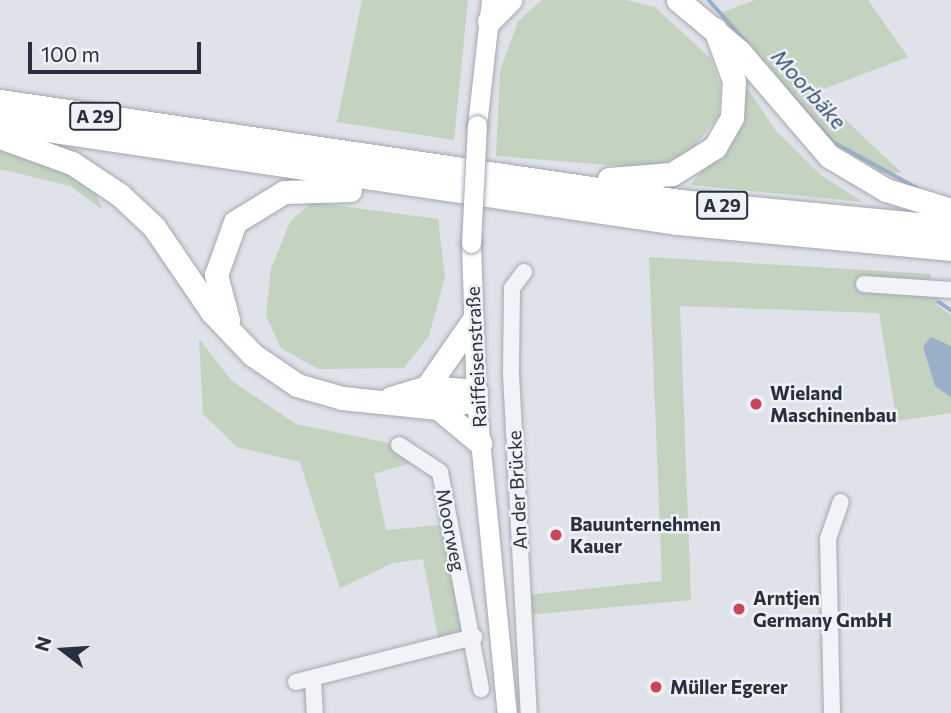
<!DOCTYPE html>
<meta charset="utf-8">
<style>
body{margin:0}
#map{position:relative;width:951px;height:713px;overflow:hidden;background:#dfe2e8;font-family:Commissioner,sans-serif}
div>[style]{position:absolute}
.green>*{inset:0;background:#c4d2c0}
.water>*{inset:0;background:#9ab0c8}
.stream>*{height:3.5px;margin:-1.75px;padding:0 1.75px;transform-origin:1.75px;border-radius:1.75px;background:#9ab0c8}
.roads{filter:drop-shadow(0 0 2px #a4a9b2) drop-shadow(0 0 2px #a4a9b2)}
.minor>*{height:16px;margin:-8px;padding:0 8px;transform-origin:8px;border-radius:8px;background:#f1f3f6}
.major>*{height:19px;margin:-9.5px;padding:0 9.5px;transform-origin:9.5px;border-radius:9.5px;background:#fff}
.highway>*{height:23px;margin:-11.5px;padding:0 11.5px;transform-origin:11.5px;border-radius:11.5px;background:#fff}
.bridges{filter:drop-shadow(0 0 2px #9ea6b3) drop-shadow(0 0 2px #9ea6b3)}
.major-bridge>*{height:19px;margin:-9.5px;padding:0 9.5px;transform-origin:9.5px;border-radius:9.5px;background:#fff}
.dots>*{width:19px;height:19px;translate:-50% -50%;box-sizing:border-box;border:4px solid #eef1f5;border-radius:50%}
span{translate:-50% -50%;white-space:nowrap;text-align:center;line-height:1.15;-webkit-text-stroke:5px #eef1f5;paint-order:stroke}
.shield-label span{padding:2px 5px;background:#eef1f5;border:2px solid;border-radius:5px;-webkit-text-stroke-width:0}
.shield-label{font-size:18px;color:#28303f;font-weight:700}
.street-label{font-size:19px;color:#28303f}
.poi-label{font-size:19px;color:#28303f;font-weight:700}
.left{translate:0 -50%;text-align:left}
.water-label{font-size:21px;color:#324f72;font-style:italic}
.north{position:absolute;left:28px;top:615px;width:70px;height:70px;-webkit-text-stroke:5px #eef1f5;paint-order:stroke;rotate:287deg;font-size:19px;font-weight:700;line-height:28px;text-align:center;color:#28303f}
.north::after{content:'';display:block;margin:auto;width:24px;height:32px;background:#28303f;clip-path:polygon(50% 0,100% 100%,50% 72%,0 100%)}
.scale{position:absolute;left:28px;top:42px;width:173px;height:32px;box-sizing:border-box;border:4px solid #28303f;border-top:0;padding-left:9px;font-size:21px;line-height:24px;white-space:nowrap;color:#28303f;-webkit-text-stroke:5px #eef1f5;paint-order:stroke}
</style>
<div id="map">
<div class="green">
<i style="clip-path:polygon(362px 0,468px 0,454px 140px,337px 122px)"></i>
<i style="clip-path:polygon(542px 0,626px 0,655px 7px,711px 59px,720px 85px,719px 116px,689px 153px,663px 163px,634px 167px,496px 156px,500px 71px,518px 21px)"></i>
<i style="clip-path:polygon(755px 0,868px 0,908px 57px,816px 92px,902px 173px,881px 173px,833px 142px,720px 13px)"></i>
<i style="clip-path:polygon(745px 84px,775px 130px,821px 175px,863px 202px,690px 185px,728px 142px)"></i>
<i style="clip-path:polygon(0 149px,41px 157px,93px 187px,103px 210px,70px 186px,0 169px)"></i>
<i style="clip-path:polygon(312px 202px,438px 219px,445px 277px,429px 336px,404px 368px,318px 369px,281px 348px,266px 316px,271px 269px,290px 222px)"></i>
<i style="clip-path:polygon(649px 257px,931px 274px,925px 292px,938px 294px,937px 305px,951px 315px,951px 413px,897px 421px,879px 313px,680px 306px,691px 600px,527px 615px,526px 595px,662px 581px)"></i>
<i style="clip-path:polygon(199px 339px,232px 381px,296px 424px,399px 445px,427px 458px,374px 474px,386px 530px,450px 524px,474px 637px,440px 647px,423px 559px,393px 563px,340px 588px,300px 462px,237px 447px,203px 414px)"></i>
</div>
<div class="water">
<i style="clip-path:polygon(931px 337px,951px 346px,951px 397px,935px 386px,923px 347px)"></i>
</div>
<div class="stream">
<i style="left:709px;top:0;width:57px;rotate:48.5deg"></i>
<i style="left:786px;top:89px;width:71px;rotate:48.4deg"></i>
<i style="left:833px;top:142px;width:96px;rotate:28.7deg"></i>
<i style="left:939px;top:302px;width:14px;rotate:34deg"></i>
</div>
<div class="roads">
<div class="minor">
<i style="left:524px;top:272px;width:20px;rotate:127deg"></i>
<i style="left:512px;top:288px;width:86px;rotate:90.7deg"></i>
<i style="left:511px;top:374px;width:339px;rotate:87deg"></i>
<i style="left:864px;top:284px;width:87px;rotate:3.9deg"></i>
<i style="left:399px;top:445px;width:49px;rotate:33.4deg"></i>
<i style="left:440px;top:472px;width:221px;rotate:79.3deg"></i>
<i style="left:313px;top:679px;width:34px;rotate:87deg"></i>
<i style="left:296px;top:682px;width:184px;rotate:-14.2deg"></i>
<i style="left:832px;top:713px;width:174px;rotate:-91.3deg"></i>
<i style="left:828px;top:539px;width:39px;rotate:-71deg"></i>
</div>
<div class="major">
<i style="left:477px;top:125px;width:126px;rotate:-83.6deg"></i>
<i style="left:471px;top:243px;width:156px;rotate:88.2deg"></i>
<i style="left:476px;top:399px;width:316px;rotate:84.4deg"></i>
</div>
<div class="highway">
<i style="left:678px;top:0;width:80px;rotate:39.9deg"></i>
<i style="left:739px;top:51px;width:138px;rotate:49.4deg"></i>
<i style="left:829px;top:156px;width:66px;rotate:30.8deg"></i>
<i style="left:886px;top:190px;width:68px;rotate:17.1deg"></i>
<i style="left:489px;top:21px;width:30px;rotate:-45deg"></i>
<i style="left:0;top:101px;width:687px;rotate:8.37deg"></i>
<i style="left:680px;top:201px;width:272px;rotate:5.5deg"></i>
<i style="left:0;top:123px;width:684px;rotate:8.4deg"></i>
<i style="left:677px;top:223px;width:275px;rotate:5.4deg"></i>
<i style="left:0;top:137px;width:77px;rotate:19.9deg"></i>
<i style="left:72px;top:163px;width:58px;rotate:33.7deg"></i>
<i style="left:120px;top:195px;width:47px;rotate:43.3deg"></i>
<i style="left:154px;top:227px;width:103px;rotate:55.7deg"></i>
<i style="left:212px;top:312px;width:59px;rotate:46.4deg"></i>
<i style="left:253px;top:355px;width:53px;rotate:34.3deg"></i>
<i style="left:297px;top:385px;width:47px;rotate:16.1deg"></i>
<i style="left:342px;top:398px;width:97px;rotate:5.9deg"></i>
<i style="left:438px;top:408px;width:39px;rotate:-13deg"></i>
<i style="left:609px;top:179px;width:63px;rotate:-4.5deg"></i>
<i style="left:672px;top:174px;width:51px;rotate:-32.1deg"></i>
<i style="left:715px;top:147px;width:34px;rotate:-60deg"></i>
<i style="left:732px;top:117px;width:36px;rotate:-87deg"></i>
<i style="left:734px;top:81px;width:55px;rotate:-110.1deg"></i>
<i style="left:228px;top:320px;width:47px;rotate:-104.9deg"></i>
<i style="left:216px;top:275px;width:56px;rotate:-70.3deg"></i>
<i style="left:235px;top:222px;width:57px;rotate:-31.5deg"></i>
<i style="left:284px;top:192px;width:66px;rotate:-1.7deg"></i>
<i style="left:427px;top:387px;width:79px;rotate:-55.3deg"></i>
<i style="left:391px;top:398px;width:38px;rotate:-17deg"></i>
<i style="left:427px;top:387px;width:49px;rotate:4.7deg"></i>
<i style="left:438px;top:408px;width:55px;rotate:39.8deg"></i>
</div>
</div>
<div class="bridges">
<div class="major-bridge">
<i style="left:471px;top:243px;width:118px;rotate:-87.1deg"></i>
</div>
</div>
<div class="dots">
<i style="left:756px;top:404px;background:#cc4458"></i>
<i style="left:556px;top:535px;background:#cc4458"></i>
<i style="left:739px;top:609px;background:#cc4458"></i>
<i style="left:656px;top:687px;background:#cc4458"></i>
</div>
<div class="shield-label">
<span style="left:95px;top:116px">A 29</span>
<span style="left:722px;top:205px">A 29</span>
</div>
<div class="street-label">
<span style="left:476px;top:357px;rotate:-93deg">Raiffeisenstraße</span>
<span style="left:517px;top:490px;rotate:-93deg">An der Brücke</span>
<span style="left:451px;top:530px;rotate:79deg">Moorweg</span>
</div>
<div class="poi-label">
<span class="left" style="left:770px;top:404px">Wieland<br>Maschinenbau</span>
<span class="left" style="left:570px;top:535px">Bauunternehmen<br>Kauer</span>
<span class="left" style="left:753px;top:609px">Arntjen<br>Germany GmbH</span>
<span class="left" style="left:670px;top:687px">Müller Egerer</span>
</div>
<div class="water-label">
<span style="left:809px;top:89px;rotate:48deg">Moorbäke</span>
</div>
<div class="north">N</div>
<div class="scale">100 m</div>
</div>
